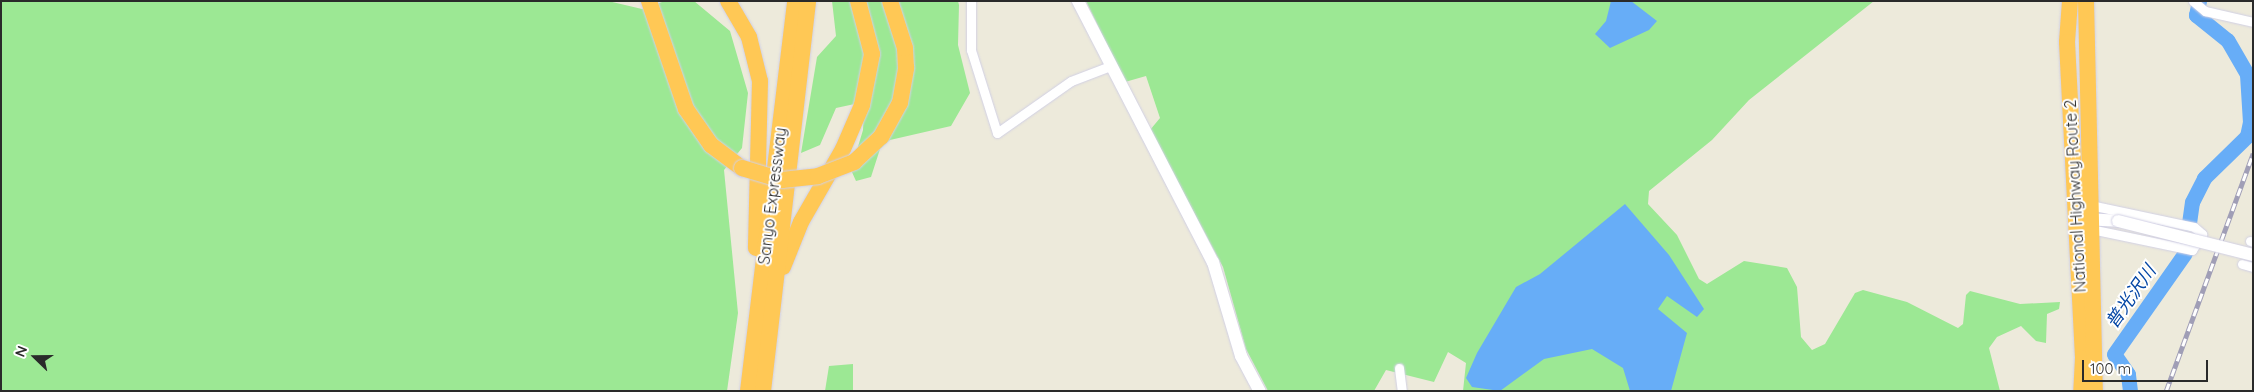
<!DOCTYPE html>
<meta charset="utf-8">
<style>
body{margin:0}
#map{position:relative;width:2254px;height:392px;overflow:hidden;background:#edeadb;font-family:Quicksand,"Noto Sans JP",sans-serif}
div>[style]{position:absolute}
.green>*{inset:0;background:#9ce894}
.water>*{inset:0;background:#67adf7}
.river>*{height:15px;margin:-7.5px;padding:0 7.5px;transform-origin:7.5px;border-radius:7.5px;background:#67adf7}
.roads{filter:drop-shadow(0 0 1px #d1d0e4) drop-shadow(0 0 1px #d1d0e4)}
.street>*{height:9px;margin:-4.5px;padding:0 4.5px;transform-origin:4.5px;border-radius:4.5px;background:#fff}
.secondary>*{height:12px;margin:-6px;padding:0 6px;transform-origin:6px;border-radius:6px;background:#fff}
.highway>*{height:16px;margin:-8px;padding:0 8px;transform-origin:8px;border-radius:8px;background:#ffc855}
.rail>*{height:4.5px;margin-top:-2.25px;transform-origin:0;background:repeating-linear-gradient(90deg,#fff 0 8px,#a09eb6 0 16px);box-sizing:border-box;border-block:1px solid #a09eb6}
.bridges{filter:drop-shadow(0 0 1px #d1d0e4) drop-shadow(0 0 1px #d1d0e4)}
.secondary-bridge>*{height:12px;margin:-6px;padding:0 6px;transform-origin:6px;border-radius:6px;background:#fff}
.highway-bridge>*{height:16px;margin:-8px;padding:0 8px;transform-origin:8px;border-radius:8px;background:#ffc855}
span{translate:-50% -50%;white-space:nowrap;text-align:center;line-height:1.15;-webkit-text-stroke:4px #fff;paint-order:stroke}
.street-label{font-size:16px;color:#2a2a2a}
.water-label{font-size:18px;color:#0446a5;font-style:italic}
.frame{position:absolute;inset:0;border:2px solid #2a2a2a;pointer-events:none}
.north{position:absolute;left:10px;top:332px;width:50px;height:50px;-webkit-text-stroke:4px #fff;paint-order:stroke;rotate:292deg;font-size:14px;font-weight:700;line-height:20px;text-align:center;color:#2a2a2a}
.north::after{content:'';display:block;margin:auto;width:18px;height:22px;background:#2a2a2a;clip-path:polygon(50% 0,100% 100%,50% 72%,0 100%)}
.scale{position:absolute;left:2082px;top:360px;width:126px;height:22px;box-sizing:border-box;border:2px solid #2a2a2a;border-top:0;padding-left:6px;font-size:15px;line-height:18px;white-space:nowrap;color:#2a2a2a;-webkit-text-stroke:4px #fff;paint-order:stroke}
</style>
<div id="map">
<div class="green">
<i style="clip-path:polygon(1px 1px,608px 1px,642px 9px,665px 1px,694px 1px,730px 31px,748px 93px,742px 148px,724px 170px,738px 313px,727px 391px,1px 391px)"></i>
<i style="clip-path:polygon(832px 1px,958px 1px,959px 5px,958px 45px,970px 93px,951px 126px,890px 140px,880px 149px,871px 177px,856px 181px,851px 170px,863px 130px,864px 102px,836px 108px,820px 145px,801px 153px,817px 57px,836px 36px)"></i>
<i style="clip-path:polygon(1086px 1px,1874px 1px,1749px 100px,1712px 140px,1649px 191px,1648px 204px,1677px 235px,1699px 279px,1707px 284px,1744px 261px,1787px 268px,1797px 287px,1801px 337px,1812px 350px,1825px 344px,1855px 293px,1863px 290px,1907px 302px,1958px 328px,1963px 324px,1966px 295px,1970px 291px,2020px 304px,2060px 302px,2059px 309px,2047px 314px,2046px 343px,2036px 341px,2021px 326px,1997px 337px,1989px 348px,2000px 391px,1463px 391px,1466px 363px,1448px 352px,1434px 382px,1386px 370px,1374px 391px,1268px 391px,1246px 349px,1223px 267px,1150px 130px,1160px 118px,1146px 76px,1125px 82px)"></i>
<i style="clip-path:polygon(853px 364px,853px 391px,825px 391px,829px 366px)"></i>
</div>
<div class="water">
<i style="clip-path:polygon(1611px 1px,1631px 1px,1657px 21px,1649px 30px,1610px 48px,1595px 34px,1606px 21px)"></i>
<i style="clip-path:polygon(1625px 204px,1669px 255px,1704px 309px,1697px 317px,1667px 296px,1658px 309px,1687px 333px,1671px 391px,1630px 391px,1623px 368px,1592px 349px,1544px 359px,1500px 391px,1472px 387px,1466px 378px,1477px 353px,1516px 287px,1540px 274px)"></i>
</div>
<div class="river">
<i style="left:2189px;top:223px;width:21px;rotate:-82deg"></i>
<i style="left:2192px;top:202px;width:27px;rotate:-63deg"></i>
<i style="left:2204px;top:178px;width:60px;rotate:-44.3deg"></i>
<i style="left:2247px;top:136px;width:14px;rotate:-78deg"></i>
<i style="left:2250px;top:122px;width:48px;rotate:-93.6deg"></i>
<i style="left:2247px;top:74px;width:39px;rotate:-120deg"></i>
<i style="left:2227px;top:40px;width:40px;rotate:-141deg"></i>
<i style="left:2196px;top:15px;width:14px;rotate:-78deg"></i>
<i style="left:2130px;top:391px;width:17px;rotate:-97deg"></i>
<i style="left:2128px;top:374px;width:24px;rotate:-125deg"></i>
<i style="left:2114px;top:354px;width:123px;rotate:-54.9deg"></i>
</div>
<div class="roads">
<div class="street">
<i style="left:971px;top:1px;width:49px;rotate:90deg"></i>
<i style="left:971px;top:50px;width:87px;rotate:72.6deg"></i>
<i style="left:997px;top:133px;width:90px;rotate:-35.1deg"></i>
<i style="left:1071px;top:81px;width:42px;rotate:-21deg"></i>
<i style="left:2193px;top:1px;width:16px;rotate:40deg"></i>
<i style="left:2205px;top:11px;width:49px;rotate:12.9deg"></i>
<i style="left:2090px;top:205px;width:106px;rotate:11.9deg"></i>
<i style="left:2194px;top:227px;width:11px;rotate:41deg"></i>
<i style="left:2202px;top:234px;width:19px;rotate:122deg"></i>
<i style="left:2192px;top:250px;width:103px;rotate:-168.3deg"></i>
<i style="left:2250px;top:241px;width:3px;rotate:18deg"></i>
<i style="left:2242px;top:264px;width:11px;rotate:15deg"></i>
<i style="left:1399px;top:368px;width:23px;rotate:83deg"></i>
</div>
<div class="secondary">
<i style="left:1078px;top:1px;width:294px;rotate:62.7deg"></i>
<i style="left:1213px;top:262px;width:98px;rotate:73.4deg"></i>
<i style="left:1241px;top:356px;width:40px;rotate:62deg"></i>
<i style="left:2083px;top:219px;width:35px;rotate:3deg"></i>
</div>
<div class="highway">
<i style="left:649px;top:1px;width:114px;rotate:71.1deg"></i>
<i style="left:686px;top:109px;width:44px;rotate:55.2deg"></i>
<i style="left:711px;top:145px;width:39px;rotate:37deg"></i>
<i style="left:728px;top:1px;width:42px;rotate:59.7deg"></i>
<i style="left:749px;top:37px;width:45px;rotate:76deg"></i>
<i style="left:760px;top:81px;width:167px;rotate:91.4deg"></i>
<i style="left:2070px;top:1px;width:41px;rotate:94.2deg"></i>
<i style="left:2067px;top:42px;width:316px;rotate:87.1deg"></i>
<i style="left:2083px;top:358px;width:33px;rotate:93deg"></i>
<i style="left:2086px;top:1px;width:390px;rotate:88.7deg"></i>
<i style="left:783px;top:267px;width:48px;rotate:-68.2deg"></i>
<i style="left:801px;top:222px;width:84px;rotate:-60.1deg"></i>
<i style="left:843px;top:149px;width:48px;rotate:-66.6deg"></i>
<i style="left:862px;top:105px;width:52px;rotate:-78.9deg"></i>
<i style="left:872px;top:54px;width:55px;rotate:-104.8deg"></i>
<i style="left:748px;top:391px;width:393px;rotate:-83.1deg"></i>
<i style="left:763px;top:391px;width:393px;rotate:-83.4deg"></i>
</div>
</div>
<div class="rail">
<i style="left:2166px;top:391px;width:253px;rotate:-69.9deg"></i>
</div>
<div class="bridges">
<div class="secondary-bridge">
<i style="left:2118px;top:221px;width:139px;rotate:14.1deg"></i>
</div>
<div class="highway-bridge">
<i style="left:742px;top:168px;width:42px;rotate:16.7deg"></i>
<i style="left:782px;top:180px;width:36px;rotate:-6deg"></i>
<i style="left:818px;top:176px;width:39px;rotate:-21deg"></i>
<i style="left:854px;top:162px;width:37px;rotate:-43deg"></i>
<i style="left:881px;top:137px;width:39px;rotate:-61deg"></i>
<i style="left:900px;top:103px;width:36px;rotate:-80deg"></i>
<i style="left:906px;top:68px;width:20px;rotate:-93deg"></i>
<i style="left:905px;top:48px;width:49px;rotate:-107.7deg"></i>
</div>
</div>
<div class="street-label">
<span style="left:772px;top:196px;rotate:-83deg">Sanyo Expressway</span>
<span style="left:2075px;top:196px;rotate:-93deg">National Highway Route 2</span>
</div>
<div class="water-label">
<span style="left:2131px;top:297px;rotate:-55deg">普光沢川</span>
</div>
<div class="frame"></div>
<div class="north">N</div>
<div class="scale">100 m</div>
</div>
